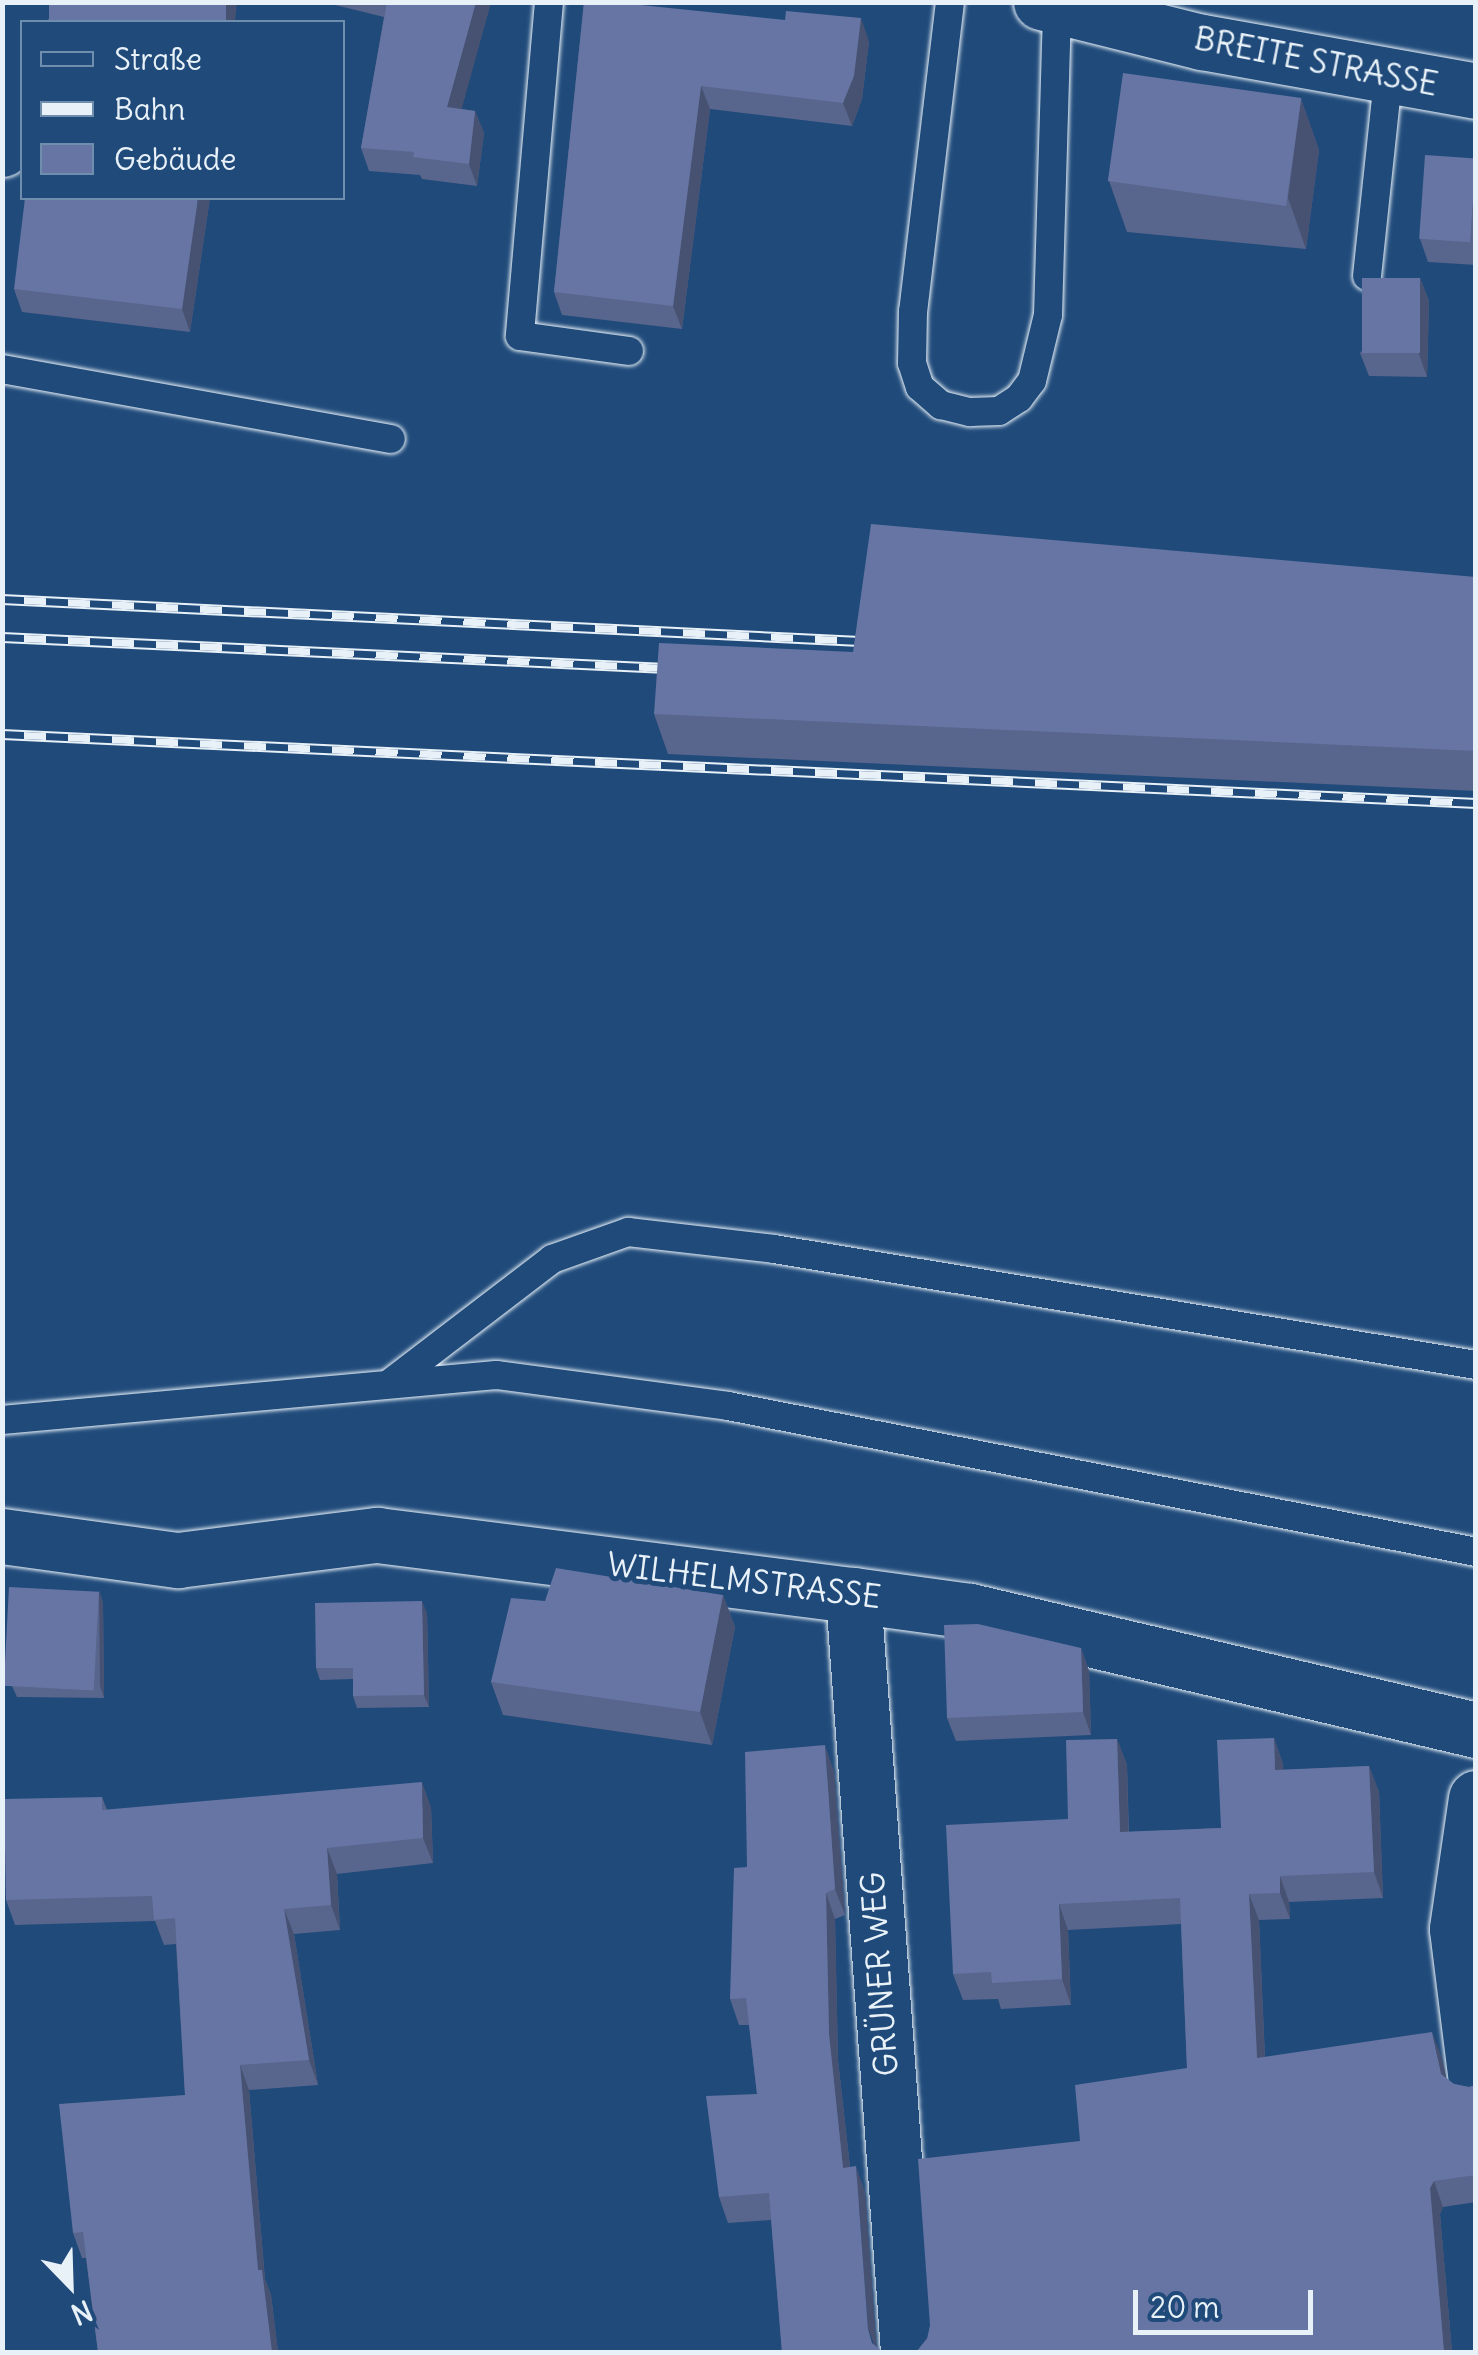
<!DOCTYPE html>
<meta charset="utf-8">
<style>
body{margin:0}
#map{position:relative;width:1478px;height:2355px;overflow:hidden;background:#1f4a7a;font-family:Delius,sans-serif}
div>[style]{position:absolute}
.roads{filter:drop-shadow(0 0 2px #e8f1f8) drop-shadow(0 0 2px #e8f1f8)}
.service>*{height:28px;margin:-14px;padding:0 14px;transform-origin:14px;border-radius:14px;background:#1f4a7a}
.minor>*{height:55px;margin:-27.5px;padding:0 27.5px;transform-origin:27.5px;border-radius:27.5px;background:#1f4a7a}
.tertiary>*{height:55px;margin:-27.5px;padding:0 27.5px;transform-origin:27.5px;border-radius:27.5px;background:#1f4a7a}
.rail>*{height:11px;margin-top:-5.5px;transform-origin:0;background:repeating-linear-gradient(90deg,#1f4a7a 0 22px,#e8f1f8 0 44px);box-sizing:border-box;border-block:2px solid #e8f1f8}
.wall>*{inset:0;background:#58658c}
.shaded-wall>*{inset:0;background:#475272}
.building>*{inset:0;background:#6675a3;transform-origin:0 0}
span{translate:-50% -50%;white-space:nowrap;text-align:center;line-height:1.15;-webkit-text-stroke:10px #1f4a7a;paint-order:stroke}
.street-label{font-size:32px;color:#e8f1f8}
.frame{position:absolute;inset:0;border:5px solid #e8f1f8;pointer-events:none}
.legend{position:absolute;left:20px;top:20px;width:325px;height:180px;box-sizing:border-box;background:#1f4a7a;border:2px solid #6f8dac;margin:0;padding:12px 18px;list-style:none;font-size:30px;color:#e8f1f8}
.legend li{display:flex;align-items:center;gap:20px;height:50px}
.legend b{width:50px;border:2px solid #6f8dac}
.north{position:absolute;left:20px;top:2235px;width:100px;height:100px;-webkit-text-stroke:8px #1f4a7a;paint-order:stroke;rotate:157deg;font-size:28px;font-weight:700;line-height:40px;text-align:center;color:#e8f1f8}
.north::after{content:'';display:block;margin:auto;width:35px;height:45px;background:#e8f1f8;clip-path:polygon(50% 0,100% 100%,50% 72%,0 100%)}
.scale{position:absolute;left:1133px;top:2290px;width:180px;height:45px;box-sizing:border-box;border:5px solid #e8f1f8;border-top:0;padding-left:12px;font-size:30px;line-height:35px;white-space:nowrap;color:#e8f1f8;-webkit-text-stroke:8px #1f4a7a;paint-order:stroke}
</style>
<div id="map">
<div class="roads">
<div class="service">
<i style="left:549px;top:2px;width:335px;rotate:95deg"></i>
<i style="left:520px;top:336px;width:110px;rotate:7.8deg"></i>
<i style="left:950px;top:2px;width:311px;rotate:96.8deg"></i>
<i style="left:913px;top:311px;width:52px;rotate:91.1deg"></i>
<i style="left:912px;top:363px;width:25px;rotate:72deg"></i>
<i style="left:920px;top:387px;width:28px;rotate:41deg"></i>
<i style="left:941px;top:405px;width:30px;rotate:14deg"></i>
<i style="left:970px;top:412px;width:29px;rotate:-2deg"></i>
<i style="left:999px;top:411px;width:24px;rotate:-33deg"></i>
<i style="left:1019px;top:398px;width:21px;rotate:-53deg"></i>
<i style="left:1032px;top:381px;width:68px;rotate:-76.4deg"></i>
<i style="left:1048px;top:315px;width:309px;rotate:-88.3deg"></i>
<i style="left:1367px;top:276px;width:198px;rotate:-83.9deg"></i>
<i style="left:2px;top:369px;width:395px;rotate:10.2deg"></i>
<i style="left:390px;top:1383px;width:204px;rotate:-37.4deg"></i>
<i style="left:552px;top:1259px;width:81px;rotate:-19.6deg"></i>
<i style="left:628px;top:1232px;width:147px;rotate:6.6deg"></i>
<i style="left:774px;top:1249px;width:712px;rotate:9.38deg"></i>
<i style="left:2px;top:1420px;width:496px;rotate:-5.2deg"></i>
<i style="left:496px;top:1375px;width:234px;rotate:7.6deg"></i>
<i style="left:728px;top:1406px;width:762px;rotate:11.04deg"></i>
</div>
<div class="minor">
<i style="left:2px;top:149px;width:148px;rotate:-81.9deg"></i>
<i style="left:2px;top:1536px;width:178px;rotate:7.8deg"></i>
<i style="left:178px;top:1560px;width:201px;rotate:-7.2deg"></i>
<i style="left:377px;top:1535px;width:480px;rotate:7.2deg"></i>
<i style="left:853px;top:1595px;width:118px;rotate:7.8deg"></i>
<i style="left:970px;top:1611px;width:520px;rotate:13.23deg"></i>
<i style="left:853px;top:1595px;width:759px;rotate:85.84deg"></i>
<i style="left:1476px;top:1798px;width:132px;rotate:98.3deg"></i>
<i style="left:1457px;top:1929px;width:154px;rotate:82.9deg"></i>
</div>
<div class="tertiary">
<i style="left:1041px;top:2px;width:166px;rotate:14deg"></i>
<i style="left:1202px;top:42px;width:278px;rotate:10.1deg"></i>
</div>
</div>
<div class="rail">
<i style="left:2px;top:599px;width:880px;rotate:2.8deg"></i>
<i style="left:2px;top:637px;width:686px;rotate:2.67deg"></i>
<i style="left:2px;top:734px;width:1476px;rotate:2.68deg"></i>
</div>
<div class="wall">
<i style="clip-path:polygon(323px 2px,491px 2px,461px 109px,475px 111px,484px 133px,477px 186px,422px 179px,420px 175px,369px 171px,361px 148px,384px 17px)"></i>
<i style="clip-path:polygon(584px 2px,869px 41px,862px 99px,852px 126px,710px 109px,682px 329px,562px 315px,554px 292px)"></i>
<i style="clip-path:polygon(1301px 99px,1319px 150px,1306px 249px,1127px 232px,1109px 181px)"></i>
<i style="clip-path:polygon(1476px 159px,1476px 265px,1428px 262px,1420px 239px)"></i>
<i style="clip-path:polygon(210px 198px,190px 332px,22px 312px,14px 289px)"></i>
<i style="clip-path:polygon(1420px 278px,1429px 301px,1427px 377px,1369px 376px,1360px 353px)"></i>
<i style="clip-path:polygon(1476px 577px,1476px 791px,668px 754px,654px 714px,853px 652px)"></i>
<i style="clip-path:polygon(99px 1591px,103px 1603px,104px 1698px,17px 1697px,12px 1686px)"></i>
<i style="clip-path:polygon(723px 1595px,735px 1627px,712px 1745px,503px 1715px,491px 1682px,545px 1601px)"></i>
<i style="clip-path:polygon(427px 1613px,429px 1707px,357px 1708px,353px 1696px,353px 1679px,320px 1680px,316px 1668px)"></i>
<i style="clip-path:polygon(1081px 1648px,1089px 1671px,1091px 1735px,956px 1741px,947px 1718px)"></i>
<i style="clip-path:polygon(1274px 1738px,1283px 1764px,1283px 1770px,1369px 1766px,1379px 1792px,1383px 1898px,1289px 1902px,1290px 1919px,1259px 1920px,1265px 2057px,1442px 2058px,1446px 2078px,1454px 2084px,1469px 2087px,1476px 2085px,1476px 2202px,1443px 2207px,1440px 2214px,1452px 2352px,913px 2352px,917px 2351px,1080px 2141px,1187px 2068px,1181px 1924px,1068px 1930px,1071px 2005px,1001px 2009px,998px 1999px,963px 2000px,953px 1974px,1068px 1819px,1117px 1739px,1127px 1765px,1129px 1832px,1221px 1828px)"></i>
<i style="clip-path:polygon(834px 1771px,845px 1915px,835px 1919px,838px 2060px,850px 2167px,865px 2192px,782px 2352px,771px 2220px,728px 2223px,719px 2197px,757px 2094px,749px 2025px,739px 2025px,730px 1999px,747px 1867px)"></i>
<i style="clip-path:polygon(102px 1797px,107px 1810px,431px 1807px,433px 1863px,337px 1874px,340px 1930px,294px 1934px,318px 2085px,249px 2090px,265px 2279px,271px 2295px,278px 2352px,98px 2352px,86px 2258px,82px 2258px,73px 2233px,185px 2095px,176px 1944px,164px 1945px,155px 1921px,15px 1925px,6px 1900px)"></i>
</div>
<div class="shaded-wall">
<i style="clip-path:polygon(226px 2px,237px 2px,235px 22px,223px 22px)"></i>
<i style="clip-path:polygon(476px 2px,491px 2px,456px 130px,447px 107px)"></i>
<i style="clip-path:polygon(861px 18px,869px 41px,862px 99px,852px 126px,843px 103px)"></i>
<i style="clip-path:polygon(701px 86px,710px 109px,682px 329px,673px 306px)"></i>
<i style="clip-path:polygon(1301px 99px,1319px 150px,1306px 249px,1288px 198px)"></i>
<i style="clip-path:polygon(475px 111px,484px 133px,477px 186px,469px 164px)"></i>
<i style="clip-path:polygon(198px 198px,210px 198px,190px 332px,182px 309px)"></i>
<i style="clip-path:polygon(1420px 278px,1429px 301px,1427px 377px,1419px 354px)"></i>
<i style="clip-path:polygon(99px 1591px,103px 1603px,104px 1698px,100px 1686px)"></i>
<i style="clip-path:polygon(723px 1595px,735px 1627px,712px 1745px,700px 1712px)"></i>
<i style="clip-path:polygon(422px 1601px,427px 1613px,429px 1707px,424px 1695px)"></i>
<i style="clip-path:polygon(1081px 1648px,1089px 1671px,1091px 1735px,1083px 1712px)"></i>
<i style="clip-path:polygon(1274px 1738px,1283px 1764px,1285px 1796px,1275px 1770px)"></i>
<i style="clip-path:polygon(1117px 1739px,1127px 1765px,1129px 1858px,1120px 1832px)"></i>
<i style="clip-path:polygon(825px 1745px,834px 1771px,845px 1915px,835px 1889px)"></i>
<i style="clip-path:polygon(1369px 1766px,1379px 1792px,1383px 1898px,1374px 1872px)"></i>
<i style="clip-path:polygon(422px 1782px,431px 1807px,433px 1863px,423px 1838px)"></i>
<i style="clip-path:polygon(327px 1848px,337px 1874px,340px 1930px,331px 1905px)"></i>
<i style="clip-path:polygon(1280px 1876px,1289px 1902px,1290px 1919px,1280px 1893px)"></i>
<i style="clip-path:polygon(826px 1893px,835px 1919px,838px 2060px,853px 2194px,843px 2168px,829px 2034px)"></i>
<i style="clip-path:polygon(1249px 1894px,1259px 1920px,1266px 2084px,1257px 2058px)"></i>
<i style="clip-path:polygon(1059px 1904px,1068px 1930px,1071px 2005px,1062px 1979px)"></i>
<i style="clip-path:polygon(284px 1909px,294px 1934px,318px 2085px,309px 2060px)"></i>
<i style="clip-path:polygon(1432px 2032px,1442px 2058px,1451px 2100px,1441px 2074px)"></i>
<i style="clip-path:polygon(240px 2065px,249px 2090px,265px 2279px,271px 2295px,278px 2352px,272px 2352px,258px 2270px)"></i>
<i style="clip-path:polygon(856px 2166px,865px 2192px,877px 2352px,868px 2329px)"></i>
<i style="clip-path:polygon(1434px 2181px,1443px 2207px,1440px 2214px,1452px 2352px,1444px 2352px,1430px 2188px)"></i>
</div>
<div class="building">
<i style="left:49px;top:2px;width:177px;height:20px"></i>
<i style="clip-path:polygon(387px 2px,476px 2px,447px 107px,475px 111px,469px 164px,413px 157px,414px 152px,361px 148px)"></i>
<i style="clip-path:polygon(584px 2px,612px 2px,785px 20px,786px 11px,861px 18px,854px 76px,843px 103px,701px 86px,673px 306px,554px 292px)"></i>
<i style="left:1123px;top:73px;width:180px;height:109px;rotate:8deg"></i>
<i style="left:1425px;top:155px;width:51px;height:84px;rotate:4deg"></i>
<i style="clip-path:polygon(25px 198px,198px 198px,182px 309px,14px 289px)"></i>
<i style="left:1362px;top:278px;width:58px;height:75px"></i>
<i style="clip-path:polygon(871px 524px,1476px 577px,1476px 751px,654px 714px,659px 643px,853px 652px)"></i>
<i style="clip-path:polygon(556px 1568px,723px 1595px,700px 1712px,491px 1682px,511px 1598px,545px 1601px)"></i>
<i style="left:9px;top:1587px;width:90px;height:99px;rotate:3deg"></i>
<i style="clip-path:polygon(422px 1601px,424px 1695px,353px 1696px,353px 1668px,316px 1668px,315px 1603px)"></i>
<i style="clip-path:polygon(978px 1624px,1081px 1648px,1083px 1712px,947px 1718px,944px 1625px)"></i>
<i style="clip-path:polygon(1274px 1738px,1275px 1770px,1369px 1766px,1374px 1872px,1280px 1876px,1280px 1893px,1249px 1894px,1257px 2058px,1432px 2032px,1441px 2074px,1454px 2084px,1469px 2087px,1476px 2085px,1476px 2175px,1434px 2181px,1430px 2188px,1444px 2352px,913px 2352px,917px 2351px,927px 2339px,930px 2325px,918px 2159px,1080px 2141px,1075px 2085px,1187px 2068px,1180px 1898px,1059px 1904px,1062px 1979px,992px 1983px,991px 1972px,953px 1974px,946px 1825px,1068px 1819px,1066px 1740px,1117px 1739px,1120px 1832px,1221px 1828px,1217px 1740px)"></i>
<i style="clip-path:polygon(825px 1745px,835px 1889px,826px 1893px,829px 2034px,843px 2168px,856px 2166px,868px 2329px,872px 2343px,883px 2352px,782px 2352px,769px 2193px,719px 2197px,706px 2096px,757px 2094px,746px 1998px,730px 1999px,734px 1868px,747px 1867px,745px 1752px)"></i>
<i style="clip-path:polygon(422px 1782px,423px 1838px,327px 1848px,331px 1905px,284px 1909px,309px 2060px,240px 2065px,258px 2270px,262px 2270px,272px 2352px,98px 2352px,83px 2232px,73px 2233px,59px 2104px,185px 2095px,175px 1918px,154px 1920px,152px 1896px,6px 1900px,4px 1799px,102px 1797px,102px 1810px)"></i>
</div>
<div class="street-label">
<span style="left:1316px;top:62px;rotate:11deg">BREITE STRASSE</span>
<span style="left:744px;top:1581px;rotate:7deg">WILHELMSTRASSE</span>
<span style="left:880px;top:1974px;rotate:-94deg">GRÜNER WEG</span>
</div>
<div class="frame"></div>
<ul class="legend">
<li><b style="height:12px;background:#1f4a7a"></b>Straße</li>
<li><b style="height:12px;background:#e8f1f8"></b>Bahn</li>
<li><b style="height:28px;background:#6675a3"></b>Gebäude</li>
</ul>
<div class="north">N</div>
<div class="scale">20 m</div>
</div>
